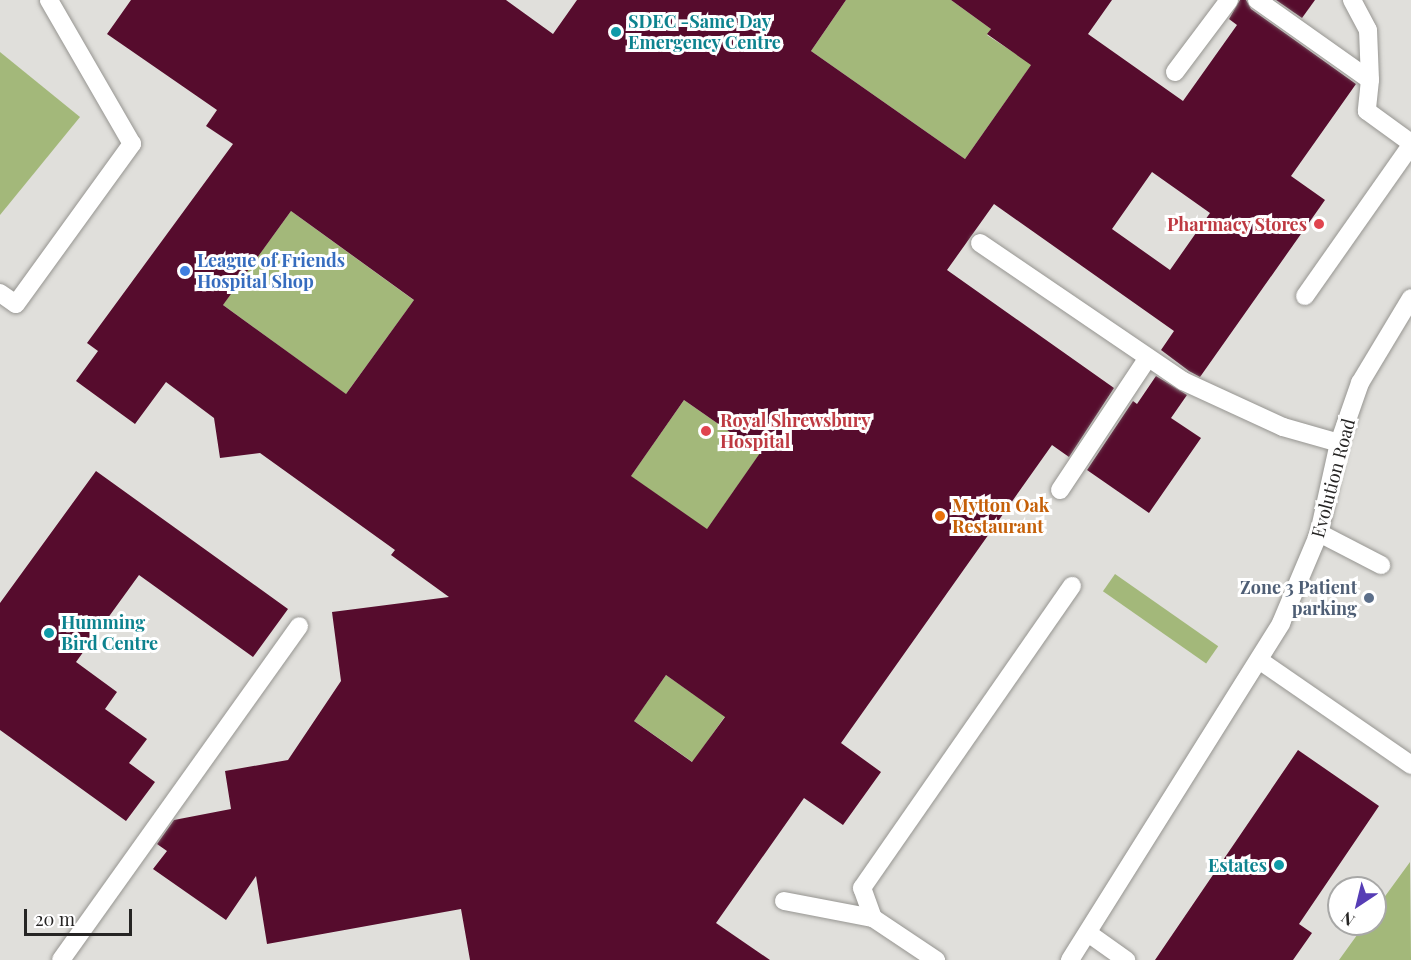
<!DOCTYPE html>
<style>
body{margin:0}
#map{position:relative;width:1411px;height:960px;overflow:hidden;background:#e0dfdb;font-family:"Playfair Display",serif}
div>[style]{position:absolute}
.green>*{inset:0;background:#a3b87a;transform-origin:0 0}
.building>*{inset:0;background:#560c2d}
.roads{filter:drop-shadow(0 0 2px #969591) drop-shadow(0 0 2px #969591)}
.service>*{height:18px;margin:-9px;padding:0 9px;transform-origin:9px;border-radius:9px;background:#fff}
.dots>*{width:16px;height:16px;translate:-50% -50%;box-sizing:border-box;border:3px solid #fff;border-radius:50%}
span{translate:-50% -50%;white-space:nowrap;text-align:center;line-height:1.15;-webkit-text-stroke:6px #fff;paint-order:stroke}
.culture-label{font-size:18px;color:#0d838f;font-weight:700}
.left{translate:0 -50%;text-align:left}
.right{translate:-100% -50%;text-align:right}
.health-label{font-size:18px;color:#be3a42;font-weight:700}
.shop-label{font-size:18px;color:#366cbe;font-weight:700}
.street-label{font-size:18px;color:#262524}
.food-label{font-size:18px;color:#c56008;font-weight:700}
.service-label{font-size:18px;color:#4e5e75;font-weight:700}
.north{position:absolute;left:1327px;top:876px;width:60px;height:60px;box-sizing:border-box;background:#fff;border:2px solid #a8a8a7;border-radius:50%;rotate:215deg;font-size:16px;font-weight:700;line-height:24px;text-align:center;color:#262524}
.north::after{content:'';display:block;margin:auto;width:21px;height:27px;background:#563db5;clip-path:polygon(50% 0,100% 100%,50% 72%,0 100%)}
.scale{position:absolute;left:24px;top:909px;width:108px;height:27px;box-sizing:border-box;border:3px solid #262524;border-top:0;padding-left:8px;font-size:18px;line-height:21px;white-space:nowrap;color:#262524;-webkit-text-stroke:4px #fff;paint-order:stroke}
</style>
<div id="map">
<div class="green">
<i style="clip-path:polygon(846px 0,951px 0,991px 29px,987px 35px,1016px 54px,1041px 51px,965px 159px,811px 51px)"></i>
<i style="clip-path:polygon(0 52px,80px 117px,0 215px)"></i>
<i style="left:291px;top:211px;width:152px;height:116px;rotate:36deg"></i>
<i style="left:684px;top:400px;width:93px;height:93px;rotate:35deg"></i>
<i style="left:1115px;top:574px;width:126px;height:21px;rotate:35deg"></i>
<i style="left:666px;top:675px;width:72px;height:56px;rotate:35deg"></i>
<i style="clip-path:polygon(1410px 862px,1411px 960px,1339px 960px,1365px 924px,1375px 924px,1375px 910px)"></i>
</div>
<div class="building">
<i style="clip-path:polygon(evenodd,131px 0,506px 0,553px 34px,577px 0,846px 0,811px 51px,965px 159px,1031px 65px,987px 34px,991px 29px,951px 0,1112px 0,1088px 34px,1183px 101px,1237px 25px,1229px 19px,1240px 0,1246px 0,1251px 9px,1356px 84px,1291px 176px,1325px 200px,1200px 377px,1189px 371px,1161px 350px,1174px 331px,994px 204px,947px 270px,1114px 388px,1069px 457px,1052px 445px,841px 743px,881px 772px,843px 825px,804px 798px,716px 923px,770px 960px,470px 960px,461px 909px,267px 944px,256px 876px,226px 920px,153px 869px,167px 851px,157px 844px,174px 820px,231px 809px,225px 771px,288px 760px,341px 681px,332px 612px,449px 597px,391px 555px,395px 550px,260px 453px,220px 458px,214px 418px,166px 382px,135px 424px,76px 381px,98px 351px,87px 343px,233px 144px,206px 126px,217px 110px,107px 34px,131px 0,1152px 172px,1210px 213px,1170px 270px,1112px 229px,1152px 172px,131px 0,291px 211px,414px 300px,346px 394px,223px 305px,291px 211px,131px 0,684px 400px,760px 453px,707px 529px,631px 476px,684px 400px,131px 0,666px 675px,725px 717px,692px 762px,634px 721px,666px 675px)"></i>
<i style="clip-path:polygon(1276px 0,1315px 0,1302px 18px)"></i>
<i style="clip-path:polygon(1156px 376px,1187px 395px,1171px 418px,1201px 438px,1149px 513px,1087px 470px,1133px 401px,1137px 404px)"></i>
<i style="clip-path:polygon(96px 471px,288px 609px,253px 657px,139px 575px,76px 662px,117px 692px,105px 709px,147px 739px,129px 763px,155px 782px,126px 821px,0 730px,0 603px)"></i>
<i style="clip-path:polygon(1298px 750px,1379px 806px,1299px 924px,1312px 933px,1293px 960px,1155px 960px)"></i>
</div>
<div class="roads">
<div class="service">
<i style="left:1257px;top:0;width:138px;rotate:35.3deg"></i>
<i style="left:1352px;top:0;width:34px;rotate:62deg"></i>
<i style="left:1368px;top:30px;width:50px;rotate:87.7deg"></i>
<i style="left:1370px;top:80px;width:31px;rotate:96deg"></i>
<i style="left:1367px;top:111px;width:54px;rotate:36deg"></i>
<i style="left:1175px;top:72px;width:90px;rotate:-53.1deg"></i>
<i style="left:980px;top:243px;width:245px;rotate:34.2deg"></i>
<i style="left:1183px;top:381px;width:110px;rotate:24.7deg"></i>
<i style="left:1283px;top:427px;width:58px;rotate:15.9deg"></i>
<i style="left:0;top:293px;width:19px;rotate:35deg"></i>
<i style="left:16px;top:304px;width:198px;rotate:-54.1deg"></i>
<i style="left:132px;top:144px;width:166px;rotate:-120deg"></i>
<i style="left:1305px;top:296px;width:184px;rotate:-54.9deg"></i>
<i style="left:1060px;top:490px;width:157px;rotate:-56.4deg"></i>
<i style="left:1319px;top:533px;width:70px;rotate:27.3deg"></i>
<i style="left:1259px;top:660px;width:185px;rotate:34.6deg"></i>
<i style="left:784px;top:901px;width:91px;rotate:10.8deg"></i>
<i style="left:873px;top:918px;width:76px;rotate:33.7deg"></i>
<i style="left:873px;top:918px;width:32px;rotate:-110deg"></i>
<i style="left:862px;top:888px;width:368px;rotate:-55.2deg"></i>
<i style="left:1088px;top:933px;width:47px;rotate:35.4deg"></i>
<i style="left:61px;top:960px;width:410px;rotate:-54.5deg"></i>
<i style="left:1070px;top:960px;width:398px;rotate:-57.9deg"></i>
<i style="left:1281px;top:623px;width:98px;rotate:-67.1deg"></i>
<i style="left:1319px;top:533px;width:92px;rotate:-77.5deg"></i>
<i style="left:1339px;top:443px;width:64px;rotate:-70.7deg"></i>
<i style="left:1360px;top:383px;width:99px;rotate:-59deg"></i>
</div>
</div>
<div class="dots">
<i style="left:616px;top:32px;background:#0f9aa8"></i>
<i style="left:1319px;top:224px;background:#e0444e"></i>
<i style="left:185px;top:271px;background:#3f7fe0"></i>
<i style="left:706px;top:431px;background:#e0444e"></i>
<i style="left:940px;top:516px;background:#e8710a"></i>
<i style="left:1369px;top:598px;background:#5c6f8a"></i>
<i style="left:49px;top:633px;background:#0f9aa8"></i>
<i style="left:1279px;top:865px;background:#0f9aa8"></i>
</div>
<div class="culture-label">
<span class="left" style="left:628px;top:32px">SDEC -Same Day<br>Emergency Centre</span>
<span class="left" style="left:61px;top:633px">Humming<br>Bird Centre</span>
<span class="right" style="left:1267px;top:865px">Estates</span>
</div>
<div class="health-label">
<span class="right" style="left:1307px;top:224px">Pharmacy Stores</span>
<span class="left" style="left:720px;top:431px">Royal Shrewsbury<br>Hospital</span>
</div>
<div class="shop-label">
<span class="left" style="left:197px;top:271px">League of Friends<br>Hospital Shop</span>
</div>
<div class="street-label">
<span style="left:1333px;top:478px;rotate:-75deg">Evolution Road</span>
</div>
<div class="food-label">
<span class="left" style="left:952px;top:516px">Mytton Oak<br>Restaurant</span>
</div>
<div class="service-label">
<span class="right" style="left:1357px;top:598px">Zone 3 Patient<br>parking</span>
</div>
<div class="north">N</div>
<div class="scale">20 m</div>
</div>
